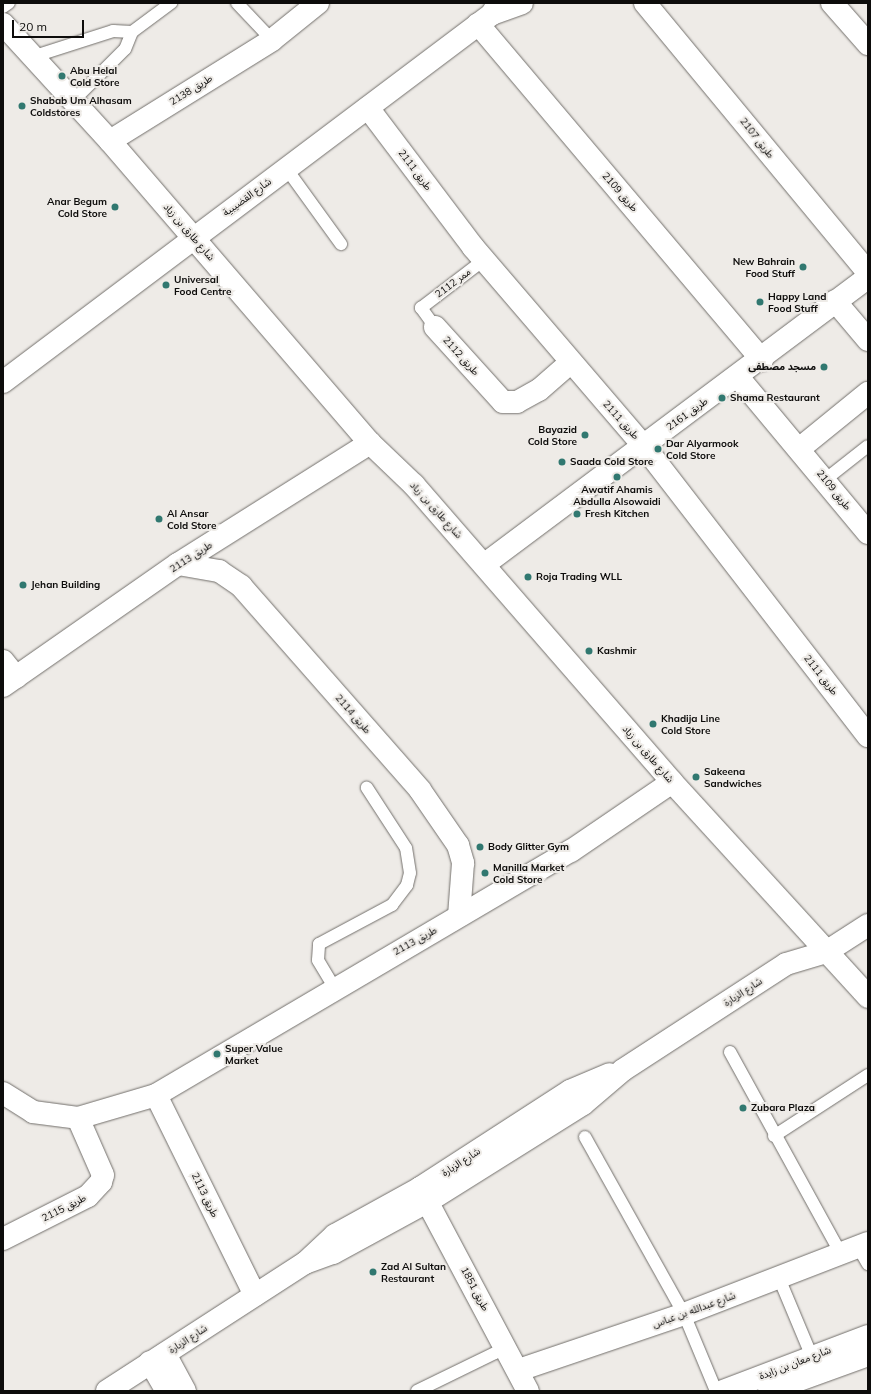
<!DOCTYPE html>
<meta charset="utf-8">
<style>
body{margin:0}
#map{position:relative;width:871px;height:1394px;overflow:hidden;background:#eeebe7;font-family:Mulish,"Noto Sans Arabic",sans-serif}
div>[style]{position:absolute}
.roads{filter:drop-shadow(0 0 1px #726f6b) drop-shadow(0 0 1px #726f6b)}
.service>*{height:12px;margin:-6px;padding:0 6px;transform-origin:6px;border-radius:6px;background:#fff}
.minor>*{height:22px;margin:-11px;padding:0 11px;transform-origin:11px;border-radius:11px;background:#fff}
.tertiary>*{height:22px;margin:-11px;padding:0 11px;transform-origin:11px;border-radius:11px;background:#fff}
.dots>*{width:11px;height:11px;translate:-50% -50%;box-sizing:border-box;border:2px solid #eeebe7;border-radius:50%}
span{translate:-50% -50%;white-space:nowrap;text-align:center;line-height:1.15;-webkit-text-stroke:4px #eeebe7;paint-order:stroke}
.poi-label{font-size:10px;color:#0d0c0b;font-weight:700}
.left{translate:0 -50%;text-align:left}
.right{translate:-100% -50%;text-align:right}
.street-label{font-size:10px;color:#0d0c0b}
.frame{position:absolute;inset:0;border:4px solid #0d0c0b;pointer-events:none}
.scale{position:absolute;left:12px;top:20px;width:72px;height:18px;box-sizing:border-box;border:2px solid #0d0c0b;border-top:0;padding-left:5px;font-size:12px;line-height:14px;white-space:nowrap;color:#0d0c0b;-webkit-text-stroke:3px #eeebe7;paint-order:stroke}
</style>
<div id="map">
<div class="roads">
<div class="service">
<i style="left:237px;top:3px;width:51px;rotate:46.6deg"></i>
<i style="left:3px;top:7px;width:7px;rotate:-34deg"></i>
<i style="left:132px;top:32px;width:49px;rotate:-36.6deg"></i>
<i style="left:35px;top:56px;width:82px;rotate:-17.8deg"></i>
<i style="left:113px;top:31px;width:19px;rotate:3deg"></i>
<i style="left:132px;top:32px;width:18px;rotate:112deg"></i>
<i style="left:125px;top:49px;width:74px;rotate:135deg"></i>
<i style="left:286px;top:168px;width:94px;rotate:54.1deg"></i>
<i style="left:435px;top:327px;width:24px;rotate:-126deg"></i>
<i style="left:421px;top:308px;width:81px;rotate:-37.4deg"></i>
<i style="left:826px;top:479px;width:53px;rotate:-38.2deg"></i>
<i style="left:334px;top:987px;width:31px;rotate:-121deg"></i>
<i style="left:318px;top:960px;width:16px;rotate:-86deg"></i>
<i style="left:319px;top:944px;width:83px;rotate:-28.1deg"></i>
<i style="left:392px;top:905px;width:25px;rotate:-53deg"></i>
<i style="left:407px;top:885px;width:12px;rotate:-76deg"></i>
<i style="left:410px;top:873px;width:25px;rotate:-99deg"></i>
<i style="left:406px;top:848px;width:72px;rotate:-123deg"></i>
<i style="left:730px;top:1052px;width:230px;rotate:61.2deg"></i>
<i style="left:774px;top:1136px;width:112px;rotate:-33deg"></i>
<i style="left:585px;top:1137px;width:203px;rotate:60.8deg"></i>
<i style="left:684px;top:1314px;width:83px;rotate:67.4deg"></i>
<i style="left:858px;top:1247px;width:20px;rotate:60deg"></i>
<i style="left:779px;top:1278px;width:86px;rotate:67.3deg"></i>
<i style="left:417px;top:1391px;width:87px;rotate:-26deg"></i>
</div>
<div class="minor">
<i style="left:645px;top:3px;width:350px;rotate:50.4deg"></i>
<i style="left:832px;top:3px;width:55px;rotate:48.7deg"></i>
<i style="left:3px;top:24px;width:159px;rotate:47.6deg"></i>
<i style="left:110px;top:141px;width:399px;rotate:49.3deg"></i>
<i style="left:370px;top:443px;width:61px;rotate:43.7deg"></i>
<i style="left:414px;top:485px;width:393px;rotate:49deg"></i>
<i style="left:672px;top:782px;width:291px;rotate:47.6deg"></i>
<i style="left:478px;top:24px;width:440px;rotate:49.8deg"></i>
<i style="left:368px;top:108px;width:174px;rotate:52.9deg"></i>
<i style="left:473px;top:247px;width:261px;rotate:49.4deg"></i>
<i style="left:643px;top:445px;width:368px;rotate:52.3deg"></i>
<i style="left:110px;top:141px;width:191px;rotate:-31.9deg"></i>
<i style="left:272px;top:40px;width:59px;rotate:-38.8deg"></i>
<i style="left:835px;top:301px;width:51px;rotate:49.8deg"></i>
<i style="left:435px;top:327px;width:101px;rotate:47.8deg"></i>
<i style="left:503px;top:402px;width:14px"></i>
<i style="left:517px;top:402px;width:25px;rotate:-29deg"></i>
<i style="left:539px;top:390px;width:41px;rotate:-41.1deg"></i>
<i style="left:738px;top:377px;width:203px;rotate:50.2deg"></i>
<i style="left:799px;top:449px;width:89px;rotate:-39.1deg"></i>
<i style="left:178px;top:564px;width:42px;rotate:9.7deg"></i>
<i style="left:219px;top:571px;width:27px;rotate:34deg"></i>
<i style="left:241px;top:586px;width:271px;rotate:48.7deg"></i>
<i style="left:420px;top:790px;width:67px;rotate:55.4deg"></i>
<i style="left:458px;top:845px;width:19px;rotate:74deg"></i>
<i style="left:463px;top:863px;width:53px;rotate:94.3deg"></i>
<i style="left:485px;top:564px;width:478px;rotate:-36.8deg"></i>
<i style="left:3px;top:661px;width:21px;rotate:51deg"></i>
<i style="left:3px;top:686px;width:213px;rotate:-34.9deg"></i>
<i style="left:178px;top:564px;width:227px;rotate:-32.2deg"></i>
<i style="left:3px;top:1093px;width:36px;rotate:32deg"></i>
<i style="left:33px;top:1112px;width:45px;rotate:7.6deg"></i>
<i style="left:78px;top:1118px;width:81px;rotate:-16.4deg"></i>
<i style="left:156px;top:1095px;width:481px;rotate:-30.5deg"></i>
<i style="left:571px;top:851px;width:122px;rotate:-34.3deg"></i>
<i style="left:156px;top:1095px;width:223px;rotate:63.7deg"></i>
<i style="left:420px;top:1188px;width:230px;rotate:62deg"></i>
<i style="left:3px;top:1239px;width:95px;rotate:-26.8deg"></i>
<i style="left:88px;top:1196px;width:19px;rotate:-47deg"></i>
<i style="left:101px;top:1182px;width:7px;rotate:-74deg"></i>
<i style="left:103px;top:1175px;width:62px;rotate:-113.7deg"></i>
<i style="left:165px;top:1354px;width:42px;rotate:61.6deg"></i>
<i style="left:150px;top:1362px;width:34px;rotate:60deg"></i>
<i style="left:519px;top:1370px;width:174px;rotate:-18.7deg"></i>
<i style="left:684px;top:1314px;width:197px;rotate:-21.1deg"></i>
<i style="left:723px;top:1391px;width:155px;rotate:-20.8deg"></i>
<i style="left:769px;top:1391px;width:105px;rotate:-20deg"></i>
</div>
<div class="tertiary">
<i style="left:492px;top:14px;width:32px;rotate:-20deg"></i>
<i style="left:3px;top:382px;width:612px;rotate:-36.96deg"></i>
<i style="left:492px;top:14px;width:13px;rotate:-61deg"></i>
<i style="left:305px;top:1263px;width:30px;rotate:-20deg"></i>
<i style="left:333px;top:1253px;width:107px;rotate:-28.5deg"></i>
<i style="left:427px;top:1202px;width:184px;rotate:-32.1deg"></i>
<i style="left:583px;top:1104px;width:52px;rotate:-40.4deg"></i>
<i style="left:623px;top:1070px;width:194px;rotate:-33deg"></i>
<i style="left:786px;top:964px;width:42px;rotate:-16.7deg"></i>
<i style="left:826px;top:952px;width:50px;rotate:-32.7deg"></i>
<i style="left:107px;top:1391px;width:236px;rotate:-32.9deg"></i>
<i style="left:305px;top:1263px;width:41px;rotate:-43deg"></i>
<i style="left:335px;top:1235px;width:97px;rotate:-28.9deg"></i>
<i style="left:420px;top:1188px;width:179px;rotate:-32.9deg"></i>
<i style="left:570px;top:1091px;width:43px;rotate:-23deg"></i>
</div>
</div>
<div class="dots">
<i style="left:62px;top:76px;background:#317870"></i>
<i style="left:22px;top:106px;background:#317870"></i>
<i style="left:115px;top:207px;background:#317870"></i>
<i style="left:803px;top:267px;background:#317870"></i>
<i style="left:166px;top:285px;background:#317870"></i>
<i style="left:760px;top:302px;background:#317870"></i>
<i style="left:824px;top:367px;background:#317870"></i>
<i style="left:722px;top:398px;background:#317870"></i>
<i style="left:585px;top:435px;background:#317870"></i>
<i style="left:658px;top:449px;background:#317870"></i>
<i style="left:562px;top:462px;background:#317870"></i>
<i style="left:617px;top:477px;background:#317870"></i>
<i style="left:577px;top:514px;background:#317870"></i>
<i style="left:159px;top:519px;background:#317870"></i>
<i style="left:528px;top:577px;background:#317870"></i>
<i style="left:23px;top:585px;background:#317870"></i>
<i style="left:589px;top:651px;background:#317870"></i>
<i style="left:653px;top:724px;background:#317870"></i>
<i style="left:696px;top:777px;background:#317870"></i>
<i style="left:480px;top:847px;background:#317870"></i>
<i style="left:485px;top:873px;background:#317870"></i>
<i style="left:217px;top:1054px;background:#317870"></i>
<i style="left:743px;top:1108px;background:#317870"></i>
<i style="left:373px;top:1272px;background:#317870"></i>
</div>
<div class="poi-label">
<span class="left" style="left:70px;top:76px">Abu Helal<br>Cold Store</span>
<span class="left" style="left:30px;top:106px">Shabab Um Alhasam<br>Coldstores</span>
<span class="right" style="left:107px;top:207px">Anar Begum<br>Cold Store</span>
<span class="right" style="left:795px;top:267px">New Bahrain<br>Food Stuff</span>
<span class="left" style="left:174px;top:285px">Universal<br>Food Centre</span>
<span class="left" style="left:768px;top:302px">Happy Land<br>Food Stuff</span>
<span class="right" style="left:816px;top:367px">مسجد مصطفى</span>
<span class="left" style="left:730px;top:398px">Shama Restaurant</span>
<span class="right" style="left:577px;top:435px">Bayazid<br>Cold Store</span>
<span class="left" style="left:666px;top:449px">Dar Alyarmook<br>Cold Store</span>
<span class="left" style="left:570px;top:462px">Saada Cold Store</span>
<span style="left:617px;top:495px">Awatif Ahamis<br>Abdulla Alsowaidi</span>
<span class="left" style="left:167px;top:519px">Al Ansar<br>Cold Store</span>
<span class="left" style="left:585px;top:514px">Fresh Kitchen</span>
<span class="left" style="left:536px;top:577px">Roja Trading WLL</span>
<span class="left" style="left:31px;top:585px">Jehan Building</span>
<span class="left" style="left:597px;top:651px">Kashmir</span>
<span class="left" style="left:661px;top:724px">Khadija Line<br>Cold Store</span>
<span class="left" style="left:704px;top:777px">Sakeena<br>Sandwiches</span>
<span class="left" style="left:488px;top:847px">Body Glitter Gym</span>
<span class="left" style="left:493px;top:873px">Manilla Market<br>Cold Store</span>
<span class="left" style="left:225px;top:1054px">Super Value<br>Market</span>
<span class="left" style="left:751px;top:1108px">Zubara Plaza</span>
<span class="left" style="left:381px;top:1272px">Zad Al Sultan<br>Restaurant</span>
</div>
<div class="street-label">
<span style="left:191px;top:90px;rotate:-32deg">طريق 2138</span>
<span style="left:757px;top:138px;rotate:52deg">طريق 2107</span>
<span style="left:415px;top:170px;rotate:53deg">طريق 2111</span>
<span style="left:620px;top:192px;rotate:49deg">طريق 2109</span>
<span style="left:247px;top:197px;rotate:-36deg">شارع القضيبية</span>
<span style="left:189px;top:232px;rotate:49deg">شارع طارق بن زياد</span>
<span style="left:453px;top:283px;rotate:-37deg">ممر 2112</span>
<span style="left:461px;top:356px;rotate:48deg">طريق 2112</span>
<span style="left:687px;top:414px;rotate:-36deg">طريق 2161</span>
<span style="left:621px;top:420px;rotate:48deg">طريق 2111</span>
<span style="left:834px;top:490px;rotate:51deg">طريق 2109</span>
<span style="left:436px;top:510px;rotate:48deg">شارع طارق بن زياد</span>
<span style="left:191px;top:557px;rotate:-33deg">طريق 2113</span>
<span style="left:821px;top:675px;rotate:52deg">طريق 2111</span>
<span style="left:353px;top:714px;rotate:49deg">طريق 2114</span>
<span style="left:648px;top:754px;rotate:49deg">شارع طارق بن زياد</span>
<span style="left:415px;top:941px;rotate:-29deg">طريق 2113</span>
<span style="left:743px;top:992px;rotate:-33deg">شارع الزبارة</span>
<span style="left:461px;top:1162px;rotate:-33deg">شارع الزبارة</span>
<span style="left:205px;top:1195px;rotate:64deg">طريق 2113</span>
<span style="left:64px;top:1208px;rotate:-27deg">طريق 2115</span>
<span style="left:475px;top:1289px;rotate:62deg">طريق 1851</span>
<span style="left:694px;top:1310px;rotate:-20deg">شارع عبدالله بن عباس</span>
<span style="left:188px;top:1339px;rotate:-33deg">شارع الزبارة</span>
<span style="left:795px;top:1363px;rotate:-21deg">شارع معان بن زايدة</span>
</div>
<div class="frame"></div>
<div class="scale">20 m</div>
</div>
